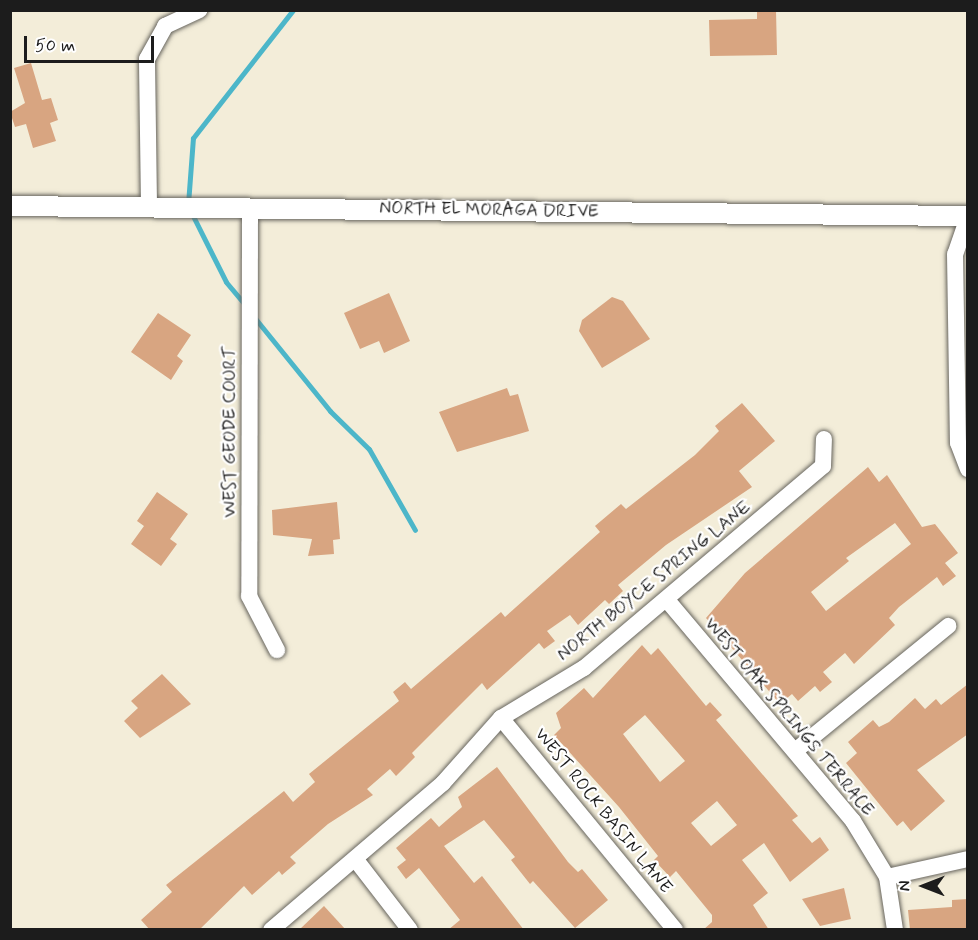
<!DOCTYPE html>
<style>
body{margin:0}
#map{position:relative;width:978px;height:940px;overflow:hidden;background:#f3edd9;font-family:Mynerve,sans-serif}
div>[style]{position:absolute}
.stream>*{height:5px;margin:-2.5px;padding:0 2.5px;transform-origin:2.5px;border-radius:2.5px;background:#4cb6c9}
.building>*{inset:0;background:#d8a581}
.roads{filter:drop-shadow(0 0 2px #67655e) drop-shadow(0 0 2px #67655e)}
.minor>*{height:16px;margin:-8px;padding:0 8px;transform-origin:8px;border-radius:8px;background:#fff}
.tertiary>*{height:20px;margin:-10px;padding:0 10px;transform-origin:10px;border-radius:10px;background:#fff}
span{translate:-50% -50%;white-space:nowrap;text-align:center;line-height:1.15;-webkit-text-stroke:4.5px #fff;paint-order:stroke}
.street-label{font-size:18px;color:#1c1c1c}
.frame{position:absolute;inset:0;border:12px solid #1c1c1c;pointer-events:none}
.north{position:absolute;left:894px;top:856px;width:60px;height:60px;-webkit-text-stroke:4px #fff;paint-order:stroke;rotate:270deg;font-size:16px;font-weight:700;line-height:24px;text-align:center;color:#1c1c1c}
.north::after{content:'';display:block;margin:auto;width:21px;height:27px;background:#1c1c1c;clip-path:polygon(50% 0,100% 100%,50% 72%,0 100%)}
.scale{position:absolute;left:24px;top:36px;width:130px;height:27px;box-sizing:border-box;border:3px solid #1c1c1c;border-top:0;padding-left:8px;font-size:18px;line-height:21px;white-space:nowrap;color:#1c1c1c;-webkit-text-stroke:4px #fff;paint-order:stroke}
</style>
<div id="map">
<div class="stream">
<i style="left:188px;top:204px;width:66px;rotate:-85.7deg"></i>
<i style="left:193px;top:138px;width:162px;rotate:-52deg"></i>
<i style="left:191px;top:212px;width:78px;rotate:63.4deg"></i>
<i style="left:226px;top:282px;width:30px;rotate:50deg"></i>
<i style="left:254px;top:317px;width:121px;rotate:51deg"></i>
<i style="left:330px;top:411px;width:54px;rotate:44.3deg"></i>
<i style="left:369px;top:449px;width:93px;rotate:60.4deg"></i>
</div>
<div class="building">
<i style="clip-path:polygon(757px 10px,776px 10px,777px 55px,710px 56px,709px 20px,757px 19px)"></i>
<i style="clip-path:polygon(31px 63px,42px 100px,51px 98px,58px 120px,50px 123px,56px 141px,33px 148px,26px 124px,15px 127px,10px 112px,25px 103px,14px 68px)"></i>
<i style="clip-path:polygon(389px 293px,410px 341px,384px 353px,379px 341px,360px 349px,344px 313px)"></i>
<i style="clip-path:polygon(612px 297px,623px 301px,650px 339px,602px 368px,579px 331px,582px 320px)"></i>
<i style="clip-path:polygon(158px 313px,191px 335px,177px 356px,183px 361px,171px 380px,131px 352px)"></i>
<i style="clip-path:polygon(507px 388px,510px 396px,518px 394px,529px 431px,457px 452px,439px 412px)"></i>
<i style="clip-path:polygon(742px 403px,775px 441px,739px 471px,752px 487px,666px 545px,618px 585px,623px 591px,609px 604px,605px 600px,578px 625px,570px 615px,547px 631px,555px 641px,544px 649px,539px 643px,487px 690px,482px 683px,412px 753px,415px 757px,396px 776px,390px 769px,367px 789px,373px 795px,328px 824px,290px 857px,296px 863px,282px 875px,279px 871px,252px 895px,244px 886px,199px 930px,150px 930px,141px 920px,172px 892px,166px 885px,284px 791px,293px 802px,315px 782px,309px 774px,399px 701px,393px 692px,405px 682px,411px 689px,501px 612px,505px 617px,600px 532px,595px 526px,621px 504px,626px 509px,695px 455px,719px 431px,715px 426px)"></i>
<i style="clip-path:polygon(evenodd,868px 467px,879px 482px,887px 475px,922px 527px,935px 524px,958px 553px,945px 563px,956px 576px,943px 586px,937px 577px,899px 607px,889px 618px,895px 625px,854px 664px,845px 653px,823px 672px,832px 682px,820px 692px,815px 686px,798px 701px,792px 694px,780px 704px,706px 618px,745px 573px,868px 467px,895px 523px,911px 544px,826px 611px,811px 592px,849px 561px,846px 558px,895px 523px)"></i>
<i style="clip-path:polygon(157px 492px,188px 514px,170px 539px,177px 544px,161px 566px,131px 544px,144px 526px,137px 521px)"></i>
<i style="clip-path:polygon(337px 502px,340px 539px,333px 540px,334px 554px,308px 556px,312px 539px,273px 535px,272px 510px)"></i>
<i style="clip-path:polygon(evenodd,642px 645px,651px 655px,658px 648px,706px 706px,710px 702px,722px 715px,716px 720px,798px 816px,792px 820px,812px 843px,820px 837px,829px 850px,790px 882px,764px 843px,742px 860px,768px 893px,753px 905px,769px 930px,703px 930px,712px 922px,712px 915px,676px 871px,670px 877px,654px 860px,658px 856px,619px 807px,554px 735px,561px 728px,556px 713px,584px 688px,593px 698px,642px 645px,645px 715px,685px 761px,660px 782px,623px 734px,645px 715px,642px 645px,717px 801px,737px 825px,711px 846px,691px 823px,717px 801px)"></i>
<i style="clip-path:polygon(162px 674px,191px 704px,140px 738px,124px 721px,138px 708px,131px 701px)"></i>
<i style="clip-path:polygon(968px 684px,968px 734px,917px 770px,945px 801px,911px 831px,903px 821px,897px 826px,846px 763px,857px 753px,848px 742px,873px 720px,879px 727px,889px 722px,915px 698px,925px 709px,936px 699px,941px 705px)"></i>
<i style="clip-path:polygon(497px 767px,568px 862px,578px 872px,582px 869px,608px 900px,575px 928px,533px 881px,530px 884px,511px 860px,515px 857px,484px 820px,444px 846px,474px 883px,482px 876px,524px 930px,448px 930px,460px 920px,419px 868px,406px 879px,397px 867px,406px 860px,396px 848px,431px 818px,439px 827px,462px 807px,458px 797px)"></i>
<i style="clip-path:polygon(844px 888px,851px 919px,820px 926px,802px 899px)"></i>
<i style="clip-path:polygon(968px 899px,968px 930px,910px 930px,908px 910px,952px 907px,952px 900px)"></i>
<i style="clip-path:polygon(324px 906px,346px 930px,299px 930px)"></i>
</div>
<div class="roads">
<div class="minor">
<i style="left:149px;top:205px;width:146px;rotate:-90.8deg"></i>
<i style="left:147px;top:59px;width:38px;rotate:-61deg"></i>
<i style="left:165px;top:26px;width:38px;rotate:-25deg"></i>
<i style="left:250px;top:207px;width:389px;rotate:90.1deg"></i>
<i style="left:249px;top:596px;width:61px;rotate:62.6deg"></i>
<i style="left:968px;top:217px;width:39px;rotate:109deg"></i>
<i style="left:955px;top:254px;width:189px;rotate:89.1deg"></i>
<i style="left:958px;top:443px;width:28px;rotate:69deg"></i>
<i style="left:667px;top:600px;width:289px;rotate:49.9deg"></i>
<i style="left:853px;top:821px;width:66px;rotate:58.7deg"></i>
<i style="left:887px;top:877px;width:54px;rotate:81.4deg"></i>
<i style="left:501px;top:718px;width:274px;rotate:50.6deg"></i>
<i style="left:795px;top:751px;width:198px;rotate:-39.2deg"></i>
<i style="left:356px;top:860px;width:88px;rotate:52.4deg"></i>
<i style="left:887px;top:877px;width:83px;rotate:-12.5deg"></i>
<i style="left:271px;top:930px;width:226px;rotate:-40.5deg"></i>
<i style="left:443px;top:783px;width:87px;rotate:-48.3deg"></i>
<i style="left:501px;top:718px;width:97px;rotate:-31.1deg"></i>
<i style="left:584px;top:668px;width:313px;rotate:-40.2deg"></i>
<i style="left:823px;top:466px;width:27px;rotate:-88deg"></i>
</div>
<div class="tertiary">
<i style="left:10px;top:206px;width:958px;rotate:0.6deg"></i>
</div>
</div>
<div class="street-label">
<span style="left:489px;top:210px;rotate:1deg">NORTH EL MORAGA DRIVE</span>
<span style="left:230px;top:432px;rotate:-90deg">WEST GEODE COURT</span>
<span style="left:654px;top:581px;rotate:-39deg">NORTH BOYCE SPRING LANE</span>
<span style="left:789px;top:717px;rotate:50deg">WEST OAK SPRINGS TERRACE</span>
<span style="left:603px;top:811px;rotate:51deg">WEST ROCK BASIN LANE</span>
</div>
<div class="frame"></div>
<div class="north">N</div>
<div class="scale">50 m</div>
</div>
